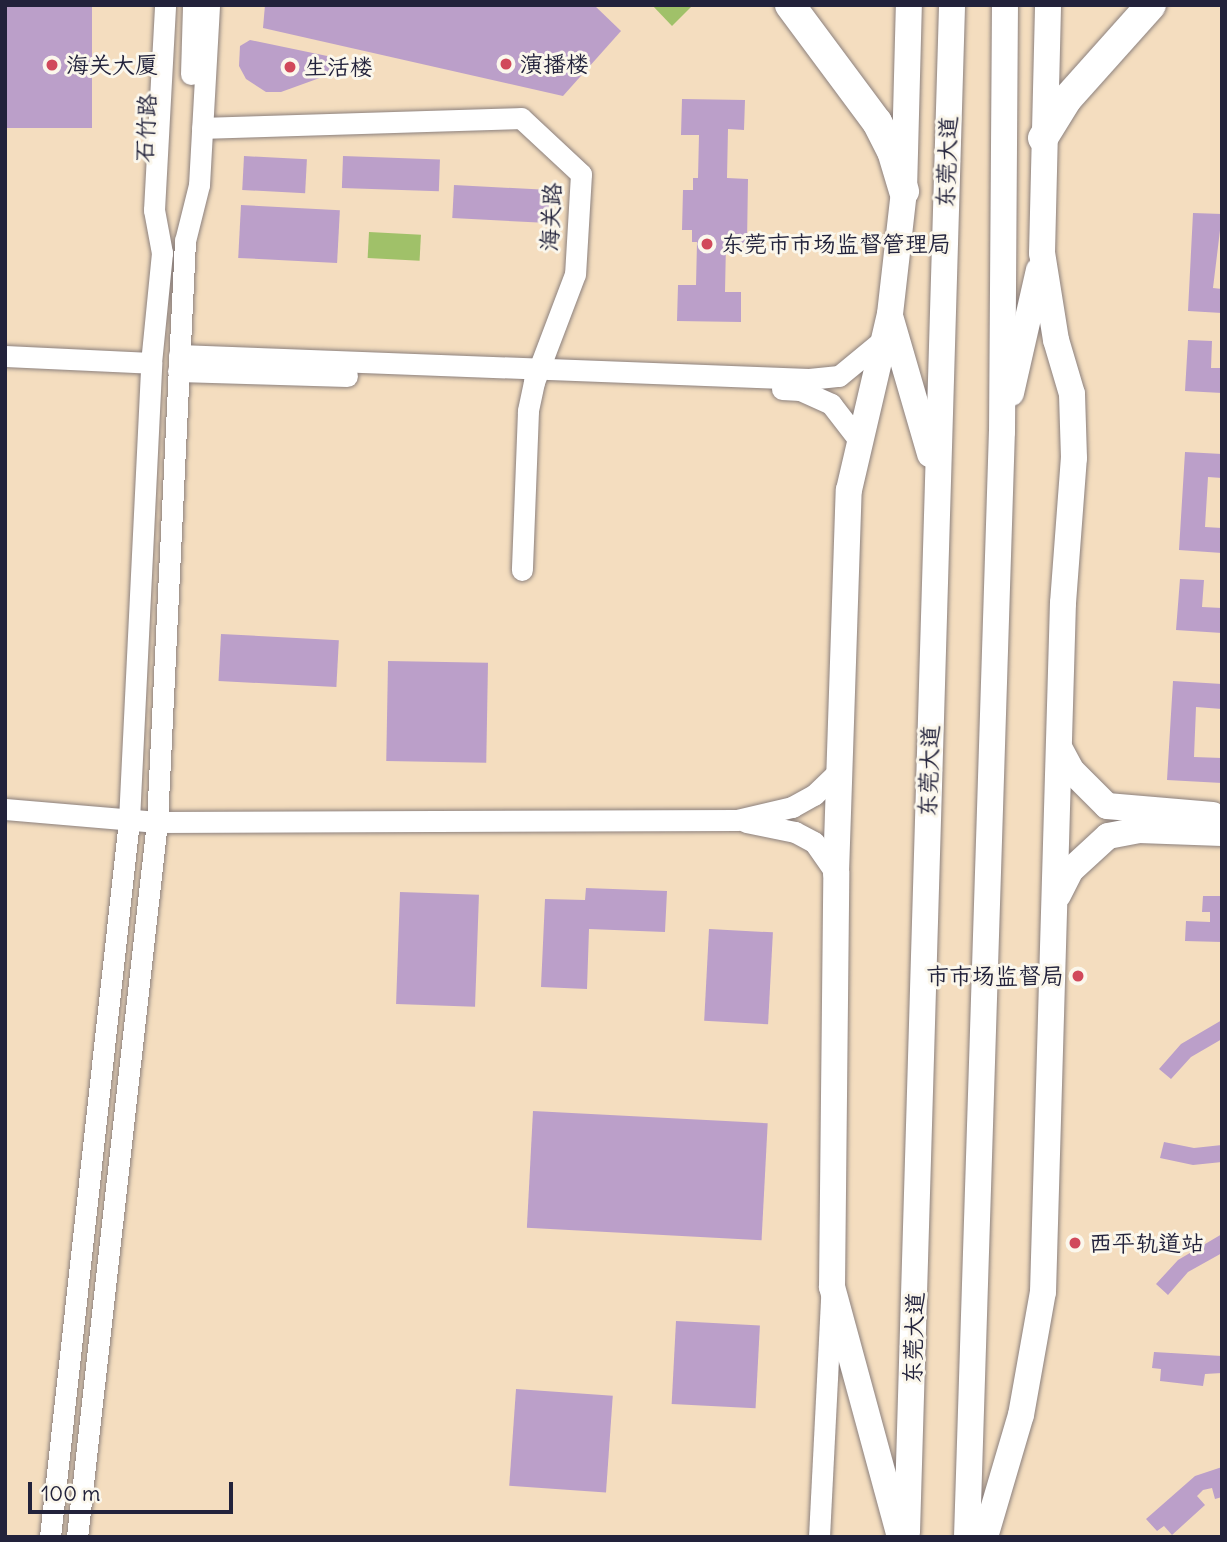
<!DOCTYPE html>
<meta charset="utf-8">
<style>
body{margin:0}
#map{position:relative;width:1227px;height:1542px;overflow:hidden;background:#f4ddbf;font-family:Delius,"LXGW WenKai TC",sans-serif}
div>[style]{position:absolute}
.green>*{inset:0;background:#a0c169;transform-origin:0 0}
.building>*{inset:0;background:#bb9fc9;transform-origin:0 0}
.roads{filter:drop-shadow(0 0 2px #8b807d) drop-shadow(0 0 2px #8b807d)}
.minor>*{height:21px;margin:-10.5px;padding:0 10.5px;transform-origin:10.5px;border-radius:10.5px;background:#fff}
.major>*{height:26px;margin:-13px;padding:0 13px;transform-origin:13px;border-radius:13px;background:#fff}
.highway>*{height:30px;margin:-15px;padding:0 15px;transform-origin:15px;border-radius:15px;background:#fff}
.dots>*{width:19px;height:19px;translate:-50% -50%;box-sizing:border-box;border:4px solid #fbf7ec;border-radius:50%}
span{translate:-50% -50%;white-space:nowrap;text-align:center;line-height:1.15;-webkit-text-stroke:6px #fbf7ec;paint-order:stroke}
.poi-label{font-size:23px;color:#22223b}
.left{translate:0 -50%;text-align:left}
.right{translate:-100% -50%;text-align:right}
.street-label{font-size:23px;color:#22223b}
.frame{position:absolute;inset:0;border:7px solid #22223b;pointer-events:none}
.scale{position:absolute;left:28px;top:1482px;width:205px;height:32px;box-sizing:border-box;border:4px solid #22223b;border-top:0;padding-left:9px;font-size:21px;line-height:24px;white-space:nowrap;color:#22223b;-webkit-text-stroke:5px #fbf7ec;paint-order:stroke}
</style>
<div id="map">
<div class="green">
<i style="clip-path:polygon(652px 5px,693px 5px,672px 26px)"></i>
<i style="left:369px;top:232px;width:52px;height:26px;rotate:3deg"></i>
</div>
<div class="building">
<i style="left:5px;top:5px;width:87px;height:123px"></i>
<i style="clip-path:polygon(265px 5px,594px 5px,621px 31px,563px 96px,263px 28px)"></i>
<i style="clip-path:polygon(250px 40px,332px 57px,338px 61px,339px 71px,281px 92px,266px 92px,246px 79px,239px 66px,240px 46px)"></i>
<i style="clip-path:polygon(682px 99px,745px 100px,744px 130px,728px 129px,727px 178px,748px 179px,747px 243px,726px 243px,725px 292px,741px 292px,741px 322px,677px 321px,678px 285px,696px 285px,697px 242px,692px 242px,692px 230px,682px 230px,683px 190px,693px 190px,693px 178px,698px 178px,699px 135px,681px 135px)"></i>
<i style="left:244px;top:156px;width:63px;height:34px;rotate:3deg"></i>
<i style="left:343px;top:156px;width:97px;height:32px;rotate:2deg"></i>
<i style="left:454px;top:185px;width:96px;height:33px;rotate:3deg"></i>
<i style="left:241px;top:205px;width:99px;height:53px;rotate:3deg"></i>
<i style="clip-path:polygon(1193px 213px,1222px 214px,1213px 288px,1222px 289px,1222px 313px,1188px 311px)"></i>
<i style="clip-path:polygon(1188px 340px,1212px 341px,1211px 368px,1222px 368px,1222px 393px,1185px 391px)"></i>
<i style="clip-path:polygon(1185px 452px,1222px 454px,1222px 478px,1208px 477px,1205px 527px,1222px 528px,1222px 553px,1179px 550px)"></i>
<i style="clip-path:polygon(1180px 579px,1204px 580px,1202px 607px,1222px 608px,1222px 633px,1176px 630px)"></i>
<i style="left:221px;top:634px;width:118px;height:47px;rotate:3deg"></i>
<i style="left:388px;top:661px;width:100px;height:100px;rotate:1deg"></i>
<i style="clip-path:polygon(1173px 681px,1222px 684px,1222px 709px,1196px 707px,1194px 757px,1222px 758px,1222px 783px,1167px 780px)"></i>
<i style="clip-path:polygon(586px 888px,667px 891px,665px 932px,589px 929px,587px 989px,541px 987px,545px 899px,585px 900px)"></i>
<i style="left:400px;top:892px;width:79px;height:112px;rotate:2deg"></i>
<i style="clip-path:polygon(1203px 896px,1222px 896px,1222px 942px,1185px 941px,1186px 921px,1210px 922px,1210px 912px,1202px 912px)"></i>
<i style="left:709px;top:929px;width:64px;height:92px;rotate:3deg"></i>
<i style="clip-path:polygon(1222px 1020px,1222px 1039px,1191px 1057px,1171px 1079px,1159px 1069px,1181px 1044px)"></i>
<i style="left:533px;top:1111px;width:235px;height:117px;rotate:3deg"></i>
<i style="clip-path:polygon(1164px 1142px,1194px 1148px,1222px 1145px,1222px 1162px,1193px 1165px,1160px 1158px)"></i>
<i style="clip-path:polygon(1222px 1234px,1222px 1253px,1188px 1272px,1168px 1295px,1156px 1284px,1178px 1260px)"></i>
<i style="left:676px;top:1321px;width:84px;height:83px;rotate:3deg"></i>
<i style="clip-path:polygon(1154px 1352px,1222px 1356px,1222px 1373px,1205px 1374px,1203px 1386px,1160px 1381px,1161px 1369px,1152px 1368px)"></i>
<i style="left:516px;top:1389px;width:97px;height:97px;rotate:4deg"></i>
<i style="clip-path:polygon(1222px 1467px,1222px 1497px,1215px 1499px,1212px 1488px,1203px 1490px,1197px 1496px,1205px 1505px,1172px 1535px,1164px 1526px,1157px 1531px,1146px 1519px,1195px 1476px)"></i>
</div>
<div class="roads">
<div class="minor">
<i style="left:191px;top:74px;width:69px;rotate:-88.3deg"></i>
<i style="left:202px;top:128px;width:319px;rotate:-1.8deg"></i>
<i style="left:521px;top:118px;width:82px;rotate:43deg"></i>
<i style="left:581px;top:174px;width:100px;rotate:93.4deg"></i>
<i style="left:575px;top:274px;width:116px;rotate:110.8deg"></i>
<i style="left:534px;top:382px;width:30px;rotate:102deg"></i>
<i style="left:528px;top:411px;width:159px;rotate:92.2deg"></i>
<i style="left:179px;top:355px;width:630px;rotate:2.18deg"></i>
<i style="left:809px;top:379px;width:30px;rotate:-6deg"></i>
<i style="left:839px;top:376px;width:58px;rotate:-39.4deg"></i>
<i style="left:5px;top:356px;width:146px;rotate:2.7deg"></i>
<i style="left:178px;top:371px;width:169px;rotate:1.7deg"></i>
<i style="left:782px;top:389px;width:18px;rotate:3deg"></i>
<i style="left:800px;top:390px;width:34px;rotate:24deg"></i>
<i style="left:831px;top:404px;width:44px;rotate:52.4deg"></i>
<i style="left:5px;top:809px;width:153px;rotate:4.9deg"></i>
<i style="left:157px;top:822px;width:580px;rotate:-0.2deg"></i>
<i style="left:737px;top:820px;width:57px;rotate:-13.3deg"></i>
<i style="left:792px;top:807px;width:25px;rotate:-29deg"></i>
<i style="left:814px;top:795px;width:35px;rotate:-44deg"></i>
<i style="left:746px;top:822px;width:50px;rotate:11.5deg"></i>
<i style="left:795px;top:832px;width:21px;rotate:28deg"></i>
<i style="left:814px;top:842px;width:38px;rotate:55deg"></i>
<i style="left:50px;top:1537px;width:721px;rotate:-83.71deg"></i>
<i style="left:129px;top:820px;width:458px;rotate:-87.2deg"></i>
<i style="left:151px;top:363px;width:111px;rotate:-84.3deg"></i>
<i style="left:162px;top:253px;width:44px;rotate:-100.5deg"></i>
<i style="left:154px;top:210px;width:205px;rotate:-86.9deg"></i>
<i style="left:77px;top:1537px;width:719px;rotate:-83.62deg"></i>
<i style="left:157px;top:822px;width:582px;rotate:-87.24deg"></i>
<i style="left:185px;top:241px;width:58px;rotate:-76deg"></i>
<i style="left:199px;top:185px;width:180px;rotate:-86.8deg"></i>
<i style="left:819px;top:1537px;width:241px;rotate:-87.1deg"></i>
</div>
<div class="major">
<i style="left:890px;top:316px;width:144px;rotate:73.8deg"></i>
<i style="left:1011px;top:393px;width:126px;rotate:-77.2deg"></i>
<i style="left:1060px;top:749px;width:24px;rotate:62deg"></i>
<i style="left:1071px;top:770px;width:51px;rotate:45deg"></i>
<i style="left:1107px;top:806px;width:106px;rotate:4.9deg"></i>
<i style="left:1058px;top:895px;width:28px;rotate:-63deg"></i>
<i style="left:1071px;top:870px;width:50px;rotate:-42.6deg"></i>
<i style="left:1108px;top:836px;width:32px;rotate:-11deg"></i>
<i style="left:1139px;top:830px;width:83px;rotate:2.1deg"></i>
<i style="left:907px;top:1532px;width:1528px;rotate:-88.31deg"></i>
<i style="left:900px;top:1537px;width:259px;rotate:-105.2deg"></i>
<i style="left:832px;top:1287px;width:414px;rotate:-89.4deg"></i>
<i style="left:836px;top:873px;width:383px;rotate:-88.1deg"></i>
<i style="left:849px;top:490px;width:181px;rotate:-76.9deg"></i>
<i style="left:890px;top:314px;width:124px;rotate:-83.5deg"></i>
<i style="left:904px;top:191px;width:186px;rotate:-88.5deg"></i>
<i style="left:967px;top:1537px;width:1106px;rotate:-88.19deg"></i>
<i style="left:1002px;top:432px;width:427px;rotate:-89.6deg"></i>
<i style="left:985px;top:1537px;width:127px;rotate:-73.6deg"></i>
<i style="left:1021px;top:1415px;width:125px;rotate:-79.9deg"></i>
<i style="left:1043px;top:1292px;width:689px;rotate:-88.34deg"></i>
<i style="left:1063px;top:603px;width:145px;rotate:-85.7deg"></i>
<i style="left:1074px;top:458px;width:64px;rotate:-91.8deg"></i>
<i style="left:1072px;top:394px;width:56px;rotate:-106.5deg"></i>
<i style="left:1056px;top:340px;width:88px;rotate:-99.1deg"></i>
<i style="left:1042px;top:253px;width:248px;rotate:-88.6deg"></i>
</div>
<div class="highway">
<i style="left:790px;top:5px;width:146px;rotate:53.4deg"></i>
<i style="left:877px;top:122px;width:33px;rotate:63deg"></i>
<i style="left:892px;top:151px;width:42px;rotate:73.3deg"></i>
<i style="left:1043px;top:138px;width:46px;rotate:-58.4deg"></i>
<i style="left:1067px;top:99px;width:126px;rotate:-48.2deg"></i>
</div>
</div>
<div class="dots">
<i style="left:506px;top:64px;background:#d1495b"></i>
<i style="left:52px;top:65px;background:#d1495b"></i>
<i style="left:290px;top:67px;background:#d1495b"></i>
<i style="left:707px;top:244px;background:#d1495b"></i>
<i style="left:1078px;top:976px;background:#d1495b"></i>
<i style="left:1075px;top:1243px;background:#d1495b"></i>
</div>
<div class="poi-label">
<span class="left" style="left:520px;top:64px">演播楼</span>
<span class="left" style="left:66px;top:65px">海关大厦</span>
<span class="left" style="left:304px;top:67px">生活楼</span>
<span class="left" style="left:721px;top:244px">东莞市市场监督管理局</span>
<span class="right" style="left:1064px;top:976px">市市场监督局</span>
<span class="left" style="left:1089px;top:1243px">西平轨道站</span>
</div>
<div class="street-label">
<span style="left:146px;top:128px;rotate:-87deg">石竹路</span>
<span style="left:947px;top:162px;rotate:-88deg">东莞大道</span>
<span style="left:551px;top:217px;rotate:-87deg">海关路</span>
<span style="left:929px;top:771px;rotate:-88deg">东莞大道</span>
<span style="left:914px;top:1338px;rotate:-88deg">东莞大道</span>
</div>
<div class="frame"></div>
<div class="scale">100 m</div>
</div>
